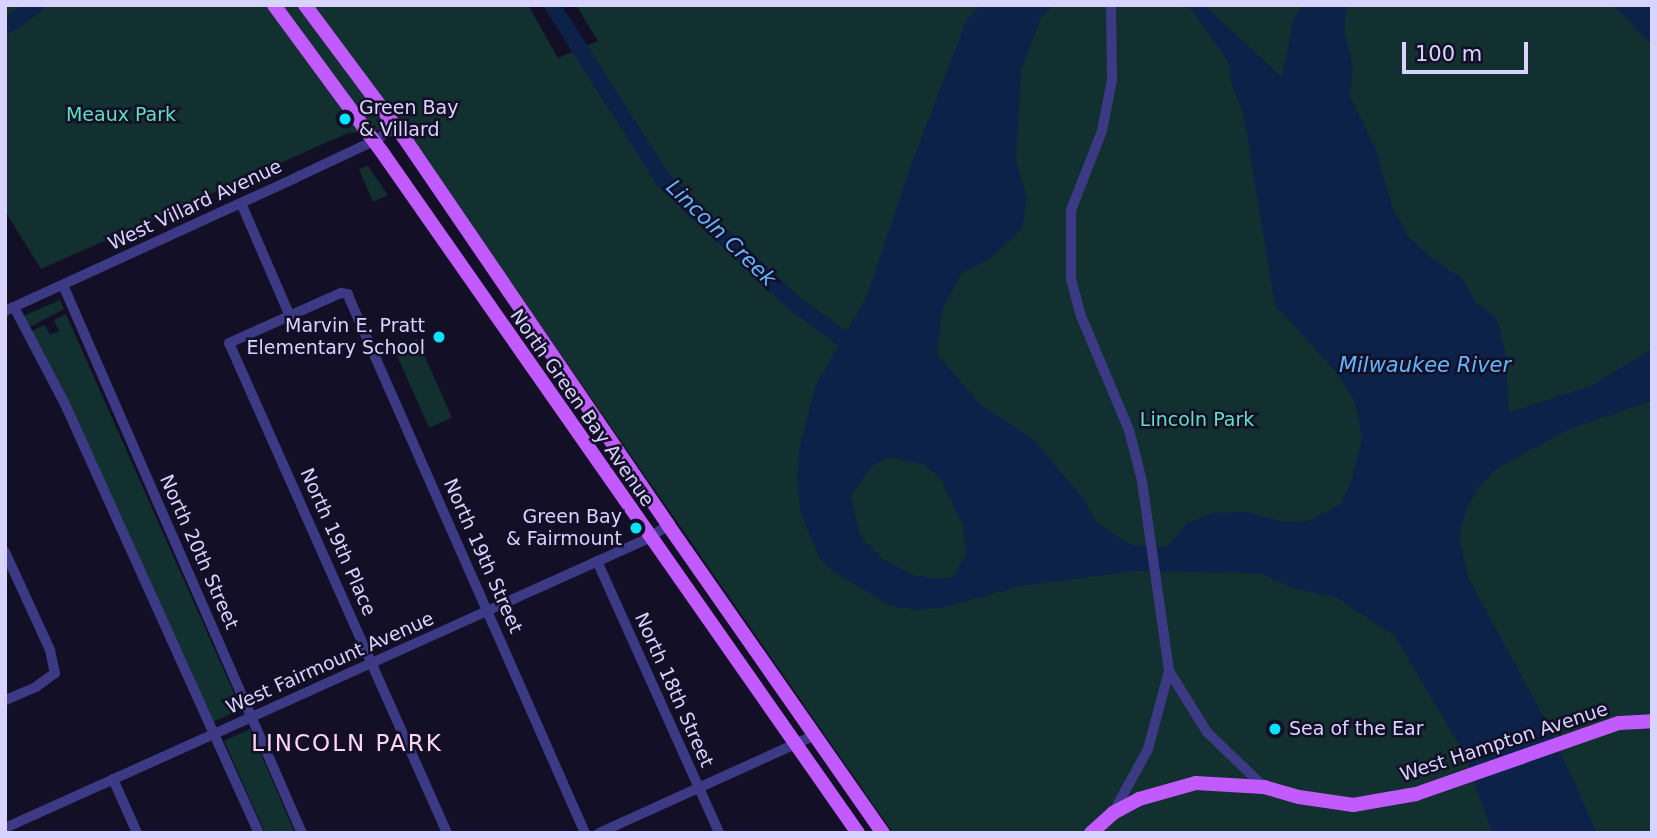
<!DOCTYPE html>
<style>
body{margin:0}
#map{position:relative;width:1657px;height:838px;overflow:hidden;background:#130f26;font-family:"DejaVu Sans",sans-serif}
div>[style]{position:absolute}
.green>*{inset:0;background:#12302f;transform-origin:0 0}
.water>*{inset:0;background:#0c2248}
.river>*{height:16px;margin:-8px;padding:0 8px;transform-origin:8px;border-radius:8px;background:#0c2248}
.minor>*{height:10px;margin:-5px;padding:0 5px;transform-origin:5px;border-radius:5px;background:#3d3a85}
.major>*{height:14px;margin:-7px;padding:0 7px;transform-origin:7px;border-radius:7px;background:#c25bff}
.dots>*{width:19px;height:19px;translate:-50% -50%;box-sizing:border-box;border:4px solid #130f26;border-radius:50%}
span{translate:-50% -50%;white-space:nowrap;text-align:center;line-height:1.15;-webkit-text-stroke:5px #130f26;paint-order:stroke}
.poi-label{font-size:19px;color:#d9d4ff}
.left{translate:0 -50%;text-align:left}
.right{translate:-100% -50%;text-align:right}
.park-label{font-size:19px;color:#5fe0c0}
.street-label{font-size:19px;color:#d9d4ff}
.water-label{font-size:21px;color:#62b6ff;font-style:italic}
.quarter-label{font-size:23px;color:#ffd6f0;letter-spacing:2px}
.frame{position:absolute;inset:0;border:7px solid #d9d4ff;pointer-events:none}
.scale{position:absolute;left:1402px;top:42px;width:126px;height:32px;box-sizing:border-box;border:4px solid #d9d4ff;border-top:0;padding-left:9px;font-size:21px;line-height:24px;white-space:nowrap;color:#d9d4ff;-webkit-text-stroke:5px #130f26;paint-order:stroke}
</style>
<div id="map">
<div class="green">
<i style="clip-path:polygon(5px 5px,528px 5px,558px 58px,598px 41px,576px 5px,1652px 5px,1652px 833px,893px 833px,403px 127px,348px 133px,41px 269px,5px 211px)"></i>
<i style="clip-path:polygon(368px 166px,388px 195px,373px 202px,359px 169px)"></i>
<i style="clip-path:polygon(60px 300px,64px 309px,30px 327px,23px 316px)"></i>
<i style="clip-path:polygon(66px 314px,241px 709px,211px 723px,31px 331px,45px 325px,50px 335px,59px 331px,54px 320px)"></i>
<i style="left:417px;top:339px;width:86px;height:25px;rotate:66deg"></i>
<i style="clip-path:polygon(250px 729px,295px 833px,265px 833px,224px 741px)"></i>
</div>
<div class="water">
<i style="clip-path:polygon(evenodd,981px 5px,1053px 5px,1041px 18px,1021px 70px,1016px 160px,1027px 198px,1022px 229px,988px 260px,962px 273px,942px 310px,937px 354px,981px 405px,1033px 439px,1086px 502px,1095px 521px,1131px 545px,1167px 547px,1187px 523px,1214px 513px,1246px 512px,1284px 522px,1309px 521px,1340px 505px,1351px 482px,1362px 438px,1355px 402px,1336px 372px,1275px 305px,1244px 116px,1231px 83px,1229px 63px,1191px 9px,1175px 5px,1204px 5px,1282px 77px,1294px 17px,1304px 5px,1347px 5px,1344px 30px,1353px 66px,1350px 96px,1376px 150px,1392px 206px,1408px 236px,1433px 259px,1462px 278px,1476px 302px,1497px 319px,1505px 350px,1509px 412px,1589px 387px,1652px 349px,1652px 401px,1572px 428px,1497px 468px,1477px 489px,1466px 510px,1459px 538px,1469px 579px,1547px 723px,1597px 833px,1492px 833px,1465px 755px,1395px 636px,1335px 597px,1294px 589px,1259px 573px,1136px 571px,1022px 586px,941px 608px,917px 610px,889px 605px,831px 570px,819px 557px,801px 514px,797px 479px,800px 446px,815px 387px,867px 296px,911px 165px,967px 19px,981px 5px,889px 457px,923px 464px,941px 479px,962px 523px,967px 552px,953px 577px,935px 579px,913px 575px,883px 559px,860px 536px,851px 496px,872px 466px,889px 457px)"></i>
<i style="clip-path:polygon(1613px 5px,1652px 5px,1652px 45px)"></i>
</div>
<div class="river">
<i style="left:552px;top:5px;width:209px;rotate:57.5deg"></i>
<i style="left:664px;top:181px;width:178px;rotate:43.2deg"></i>
<i style="left:794px;top:303px;width:80px;rotate:35.9deg"></i>
<i style="left:5px;top:27px;width:38px;rotate:-35deg"></i>
</div>
<div class="minor">
<i style="left:1111px;top:5px;width:75px;rotate:89.2deg"></i>
<i style="left:1112px;top:80px;width:52px;rotate:101.1deg"></i>
<i style="left:1102px;top:131px;width:85px;rotate:111.4deg"></i>
<i style="left:1071px;top:210px;width:69px;rotate:90deg"></i>
<i style="left:1071px;top:279px;width:38px;rotate:75deg"></i>
<i style="left:1081px;top:316px;width:124px;rotate:67.2deg"></i>
<i style="left:1129px;top:430px;width:53px;rotate:75.7deg"></i>
<i style="left:1142px;top:481px;width:192px;rotate:81.9deg"></i>
<i style="left:1169px;top:671px;width:81px;rotate:105.1deg"></i>
<i style="left:1148px;top:749px;width:73px;rotate:118.7deg"></i>
<i style="left:241px;top:203px;width:123px;rotate:66.6deg"></i>
<i style="left:63px;top:285px;width:598px;rotate:66.44deg"></i>
<i style="left:14px;top:307px;width:110px;rotate:62.3deg"></i>
<i style="left:65px;top:404px;width:471px;rotate:65.7deg"></i>
<i style="left:5px;top:311px;width:319px;rotate:-24.6deg"></i>
<i style="left:295px;top:178px;width:87px;rotate:-25.1deg"></i>
<i style="left:374px;top:141px;width:26px;rotate:-32deg"></i>
<i style="left:5px;top:552px;width:108px;rotate:65.3deg"></i>
<i style="left:50px;top:650px;width:24px;rotate:78deg"></i>
<i style="left:55px;top:673px;width:24px;rotate:144deg"></i>
<i style="left:36px;top:687px;width:34px;rotate:157deg"></i>
<i style="left:597px;top:561px;width:298px;rotate:65.8deg"></i>
<i style="left:1169px;top:671px;width:72px;rotate:58.1deg"></i>
<i style="left:1207px;top:732px;width:79px;rotate:44deg"></i>
<i style="left:113px;top:779px;width:59px;rotate:66deg"></i>
<i style="left:5px;top:828px;width:706px;rotate:-24.24deg"></i>
<i style="left:649px;top:538px;width:23px;rotate:-34deg"></i>
<i style="left:447px;top:833px;width:536px;rotate:-113.98deg"></i>
<i style="left:229px;top:343px;width:123px;rotate:-24.1deg"></i>
<i style="left:341px;top:293px;width:7px;rotate:8deg"></i>
<i style="left:348px;top:294px;width:6px;rotate:72deg"></i>
<i style="left:350px;top:300px;width:583px;rotate:66.21deg"></i>
<i style="left:599px;top:833px;width:237px;rotate:-24.4deg"></i>
</div>
<div class="major">
<i style="left:274px;top:5px;width:182px;rotate:53.7deg"></i>
<i style="left:382px;top:152px;width:831px;rotate:55.05deg"></i>
<i style="left:305px;top:5px;width:171px;rotate:53.3deg"></i>
<i style="left:407px;top:142px;width:463px;rotate:55.7deg"></i>
<i style="left:668px;top:525px;width:376px;rotate:55.1deg"></i>
<i style="left:1091px;top:833px;width:30px;rotate:-42deg"></i>
<i style="left:1113px;top:813px;width:30px;rotate:-28deg"></i>
<i style="left:1139px;top:799px;width:59px;rotate:-15.7deg"></i>
<i style="left:1196px;top:783px;width:68px;rotate:3.4deg"></i>
<i style="left:1264px;top:787px;width:36px;rotate:16deg"></i>
<i style="left:1299px;top:797px;width:55px;rotate:8.4deg"></i>
<i style="left:1353px;top:805px;width:64px;rotate:-9.9deg"></i>
<i style="left:1416px;top:794px;width:215px;rotate:-19.3deg"></i>
<i style="left:1619px;top:723px;width:33px;rotate:-3deg"></i>
</div>
<div class="dots">
<i style="left:345px;top:119px;background:#00e5ff"></i>
<i style="left:439px;top:337px;background:#00e5ff"></i>
<i style="left:636px;top:528px;background:#00e5ff"></i>
<i style="left:1275px;top:729px;background:#00e5ff"></i>
</div>
<div class="poi-label">
<span class="left" style="left:359px;top:119px">Green Bay<br>&amp; Villard</span>
<span class="right" style="left:425px;top:337px">Marvin E. Pratt<br>Elementary School</span>
<span class="right" style="left:622px;top:528px">Green Bay<br>&amp; Fairmount</span>
<span class="left" style="left:1289px;top:729px">Sea of the Ear</span>
</div>
<div class="park-label">
<span style="left:121px;top:115px">Meaux Park</span>
<span style="left:1197px;top:420px">Lincoln Park</span>
</div>
<div class="street-label">
<span style="left:195px;top:205px;rotate:-25deg">West Villard Avenue</span>
<span style="left:582px;top:408px;rotate:55deg">North Green Bay Avenue</span>
<span style="left:338px;top:542px;rotate:66deg">North 19th Place</span>
<span style="left:199px;top:552px;rotate:66deg">North 20th Street</span>
<span style="left:483px;top:556px;rotate:66deg">North 19th Street</span>
<span style="left:330px;top:663px;rotate:-24deg">West Fairmount Avenue</span>
<span style="left:674px;top:690px;rotate:66deg">North 18th Street</span>
<span style="left:1504px;top:742px;rotate:-18deg">West Hampton Avenue</span>
</div>
<div class="water-label">
<span style="left:721px;top:233px;rotate:44deg">Lincoln Creek</span>
<span style="left:1425px;top:365px">Milwaukee River</span>
</div>
<div class="quarter-label">
<span style="left:347px;top:743px">LINCOLN PARK</span>
</div>
<div class="frame"></div>
<div class="scale">100 m</div>
</div>
